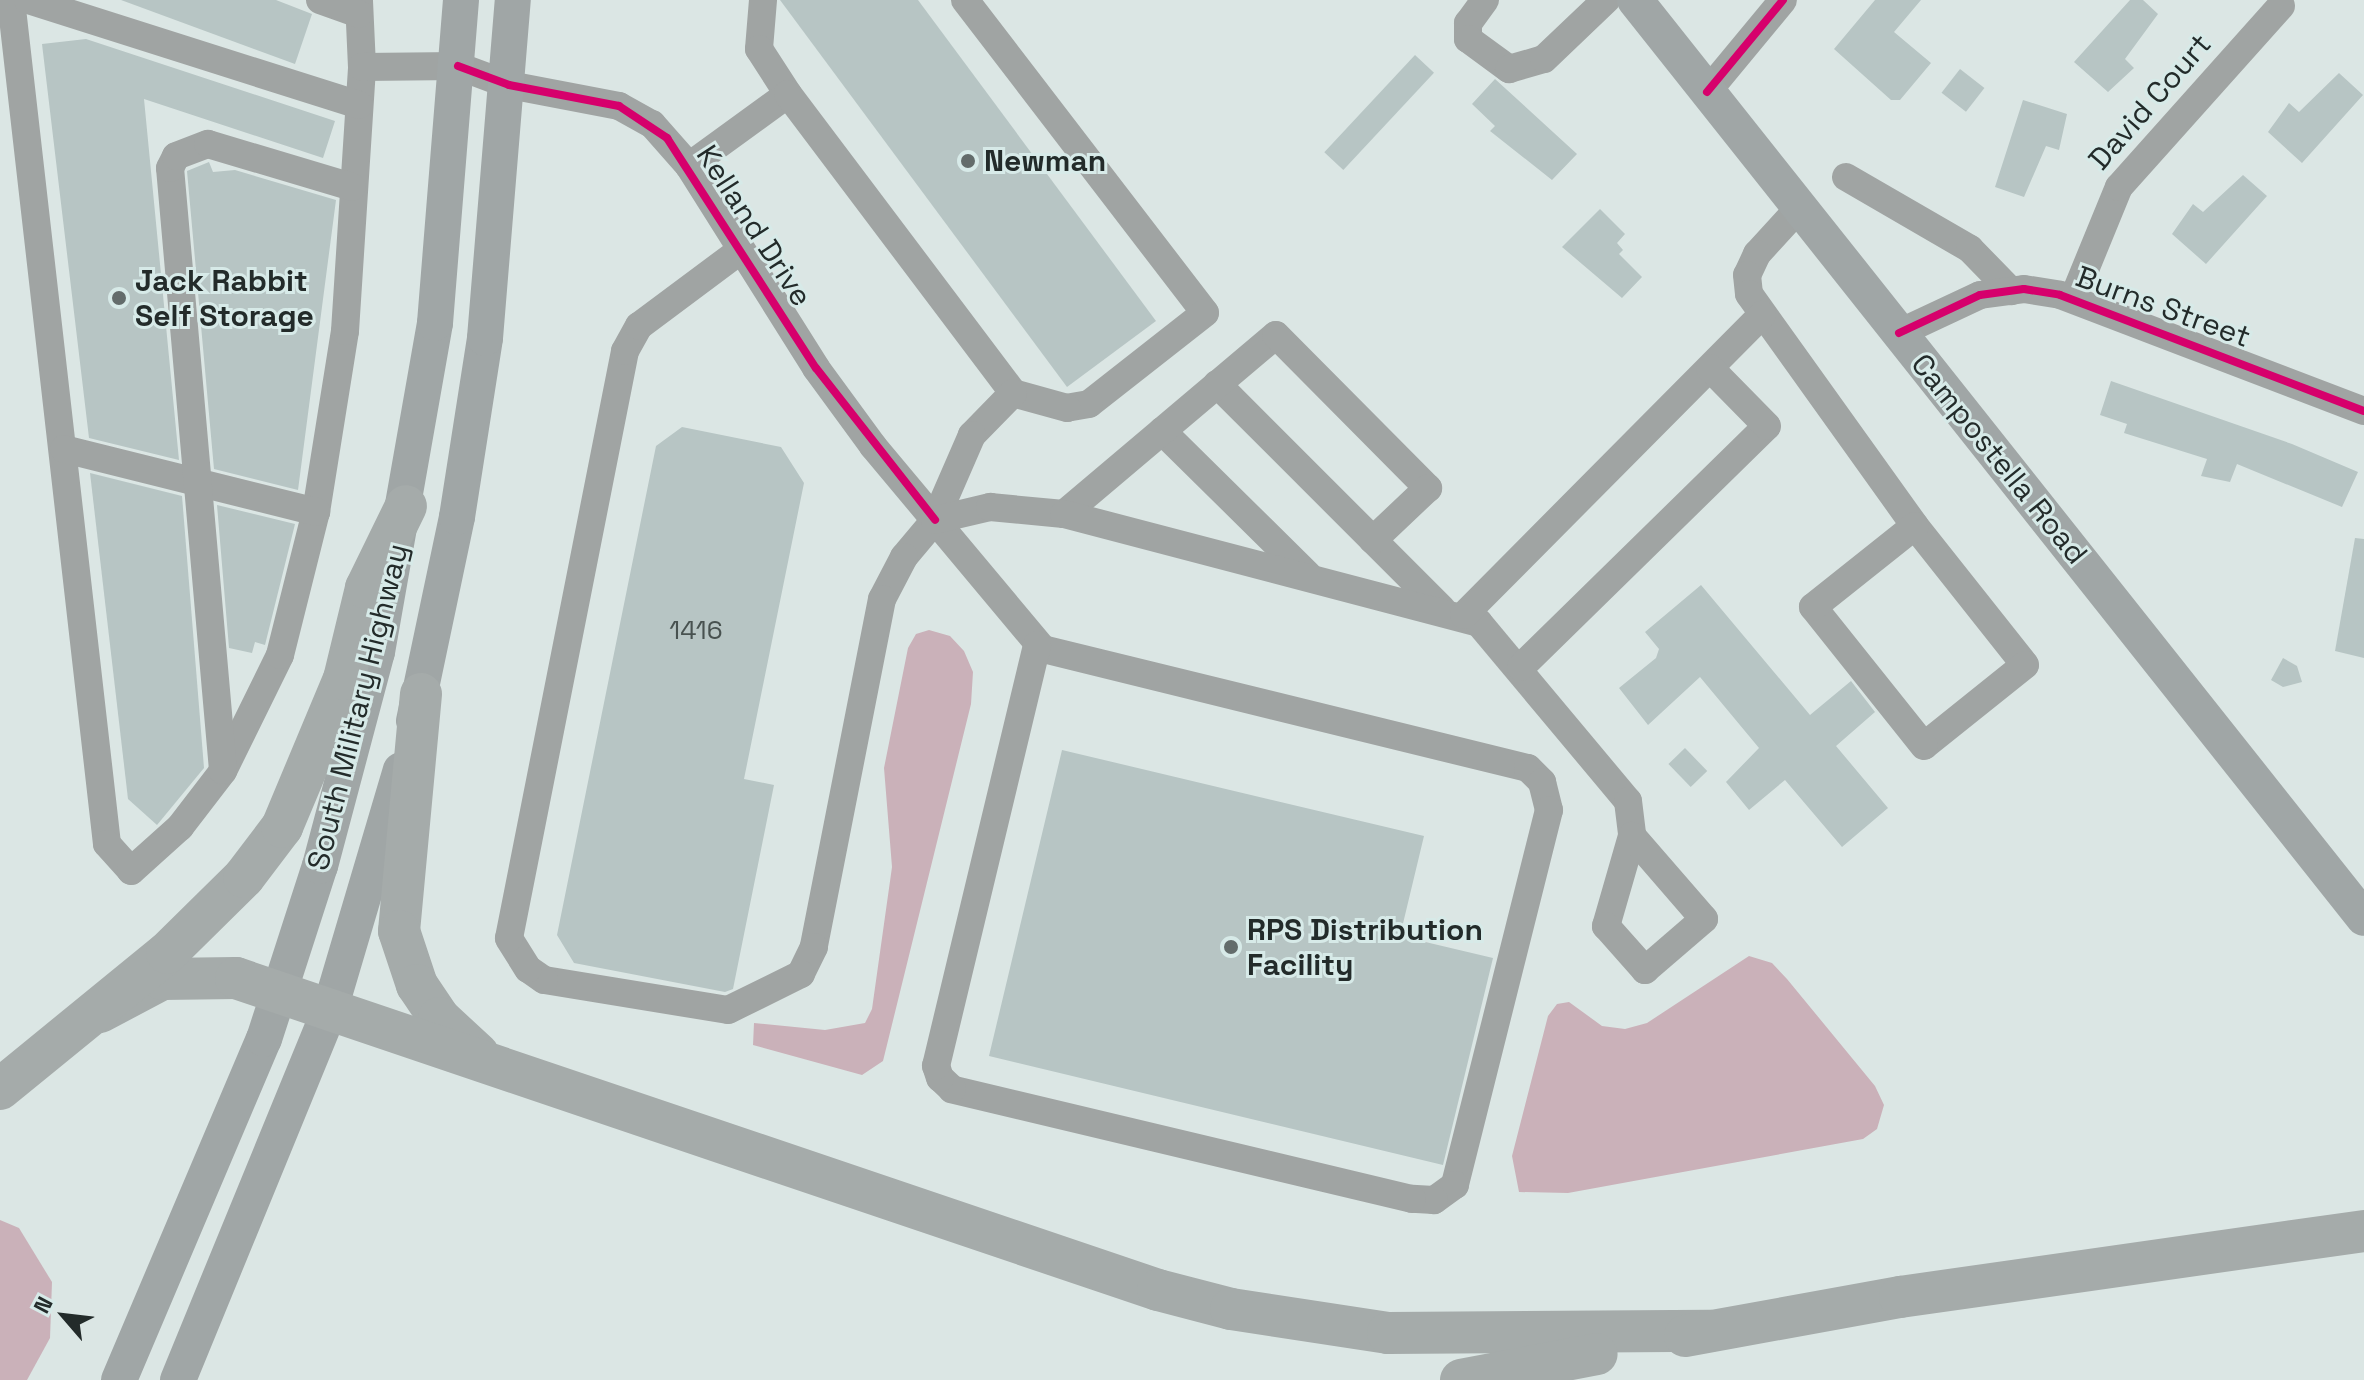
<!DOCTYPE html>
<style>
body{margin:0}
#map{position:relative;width:2364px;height:1380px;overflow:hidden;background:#dbe6e4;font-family:"Space Grotesk",sans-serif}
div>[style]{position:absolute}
.water>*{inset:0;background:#cab1b9}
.building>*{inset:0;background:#b7c5c4;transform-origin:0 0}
.minor>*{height:28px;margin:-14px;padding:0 14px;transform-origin:14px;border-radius:14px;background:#a0a4a3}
.major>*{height:36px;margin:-18px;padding:0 18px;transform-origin:18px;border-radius:18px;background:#a0a6a6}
.highway>*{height:42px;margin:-21px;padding:0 21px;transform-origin:21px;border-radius:21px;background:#a5abaa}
.cycleway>*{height:8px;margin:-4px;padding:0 4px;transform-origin:4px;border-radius:4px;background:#d6006c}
.dots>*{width:22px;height:22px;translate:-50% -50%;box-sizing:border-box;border:4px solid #d7eae8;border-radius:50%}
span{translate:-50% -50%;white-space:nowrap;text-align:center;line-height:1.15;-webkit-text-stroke:6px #d7eae8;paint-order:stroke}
.number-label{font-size:26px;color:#485250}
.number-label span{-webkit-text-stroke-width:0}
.street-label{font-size:30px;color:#232b2a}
.poi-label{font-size:30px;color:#232b2a;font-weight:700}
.left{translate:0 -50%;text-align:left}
.north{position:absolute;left:24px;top:1276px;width:80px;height:80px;-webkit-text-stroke:6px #d7eae8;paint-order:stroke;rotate:298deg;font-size:22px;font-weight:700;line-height:32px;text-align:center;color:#232b2a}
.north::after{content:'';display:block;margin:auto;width:28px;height:36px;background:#232b2a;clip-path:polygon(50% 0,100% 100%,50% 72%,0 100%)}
</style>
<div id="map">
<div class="water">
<i style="clip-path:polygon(929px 630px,950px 636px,964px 651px,973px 672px,971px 704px,883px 1061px,862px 1075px,753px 1045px,754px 1023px,825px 1030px,865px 1023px,872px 1009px,892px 867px,884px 768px,908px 648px,916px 634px)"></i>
<i style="clip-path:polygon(1749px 956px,1772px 963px,1787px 979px,1875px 1086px,1884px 1105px,1877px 1129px,1863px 1139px,1568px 1193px,1519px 1192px,1512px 1156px,1548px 1016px,1557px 1004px,1569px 1002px,1602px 1026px,1625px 1029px,1647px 1023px)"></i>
<i style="clip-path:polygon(0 1220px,19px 1228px,52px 1282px,50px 1338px,27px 1380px,0 1380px)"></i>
</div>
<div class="building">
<i style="clip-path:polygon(121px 0,276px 0,312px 14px,295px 64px)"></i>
<i style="clip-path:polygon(780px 0,918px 0,1156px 321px,1067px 387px)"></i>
<i style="clip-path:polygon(1875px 0,1921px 0,1894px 32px,1931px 63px,1900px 100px,1891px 100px,1834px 49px)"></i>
<i style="clip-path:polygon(2130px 0,2143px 0,2158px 14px,2125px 59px,2134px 68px,2108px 92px,2074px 62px)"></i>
<i style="clip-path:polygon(86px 39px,335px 121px,323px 158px,144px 99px,179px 460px,89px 438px,42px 44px)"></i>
<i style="left:1415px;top:55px;width:26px;height:133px;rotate:43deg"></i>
<i style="left:1960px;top:69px;width:31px;height:30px;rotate:38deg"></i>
<i style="clip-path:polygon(2339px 73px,2363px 95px,2302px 163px,2268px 132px,2289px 103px,2299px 112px)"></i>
<i style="clip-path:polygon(1495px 79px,1577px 154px,1552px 180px,1490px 131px,1495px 126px,1472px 104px)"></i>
<i style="clip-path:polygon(2023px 100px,2067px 114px,2059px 150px,2046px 146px,2024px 197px,1995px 187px)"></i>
<i style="clip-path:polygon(209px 162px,213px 172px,235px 170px,336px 200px,298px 490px,214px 469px,187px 171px)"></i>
<i style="clip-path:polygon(2243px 175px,2267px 196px,2206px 264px,2172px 234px,2193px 204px,2203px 212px)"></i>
<i style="clip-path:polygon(1600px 209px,1625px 234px,1617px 243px,1623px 250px,1619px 254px,1642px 277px,1622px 298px,1562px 247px)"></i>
<i style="clip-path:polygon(2111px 381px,2292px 444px,2358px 472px,2342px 507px,2237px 464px,2230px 482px,2201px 476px,2207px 459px,2124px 433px,2127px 424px,2100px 415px)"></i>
<i style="clip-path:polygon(682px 427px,781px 447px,804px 483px,744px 779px,774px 785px,733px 989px,725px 992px,574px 963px,557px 935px,656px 446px)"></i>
<i style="clip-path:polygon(90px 473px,182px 496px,204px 768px,157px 825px,128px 799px)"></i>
<i style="clip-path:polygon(217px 505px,295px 524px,265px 645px,255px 642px,252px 653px,229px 648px)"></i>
<i style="clip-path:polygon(2355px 538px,2364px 539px,2364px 658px,2335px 651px)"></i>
<i style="clip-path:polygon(1701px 585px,1810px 715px,1851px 681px,1875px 712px,1836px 746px,1888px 808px,1842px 847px,1785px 780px,1749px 810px,1726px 782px,1759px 748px,1700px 677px,1648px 725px,1619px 688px,1656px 658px,1659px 649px,1645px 632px)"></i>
<i style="clip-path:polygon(2283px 658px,2297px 666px,2302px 682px,2283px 687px,2271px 680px)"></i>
<i style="left:1685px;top:748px;width:32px;height:23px;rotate:46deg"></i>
<i style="clip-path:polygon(1062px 750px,1424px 836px,1400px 936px,1493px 958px,1443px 1165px,989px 1056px)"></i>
</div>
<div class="minor">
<i style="left:11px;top:0;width:849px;rotate:83.51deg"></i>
<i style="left:107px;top:844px;width:36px;rotate:48deg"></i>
<i style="left:131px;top:871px;width:66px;rotate:-41.9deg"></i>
<i style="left:180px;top:827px;width:71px;rotate:-52.5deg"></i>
<i style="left:223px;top:771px;width:129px;rotate:-63.8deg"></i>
<i style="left:280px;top:655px;width:147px;rotate:-75.9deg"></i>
<i style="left:316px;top:512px;width:183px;rotate:-80.9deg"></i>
<i style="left:345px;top:331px;width:265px;rotate:-86.3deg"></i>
<i style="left:362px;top:67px;width:67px;rotate:-92.6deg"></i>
<i style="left:28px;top:0;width:347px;rotate:17.6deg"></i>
<i style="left:320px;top:0;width:41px;rotate:19.7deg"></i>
<i style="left:763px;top:0;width:49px;rotate:94.7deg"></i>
<i style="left:759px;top:49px;width:54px;rotate:57.2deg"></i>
<i style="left:965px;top:0;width:394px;rotate:52.5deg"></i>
<i style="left:1205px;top:313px;width:147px;rotate:141.9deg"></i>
<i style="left:1089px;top:404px;width:22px;rotate:170deg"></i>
<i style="left:1067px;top:408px;width:56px;rotate:-164.5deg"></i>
<i style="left:1485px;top:0;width:29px;rotate:126deg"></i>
<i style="left:1468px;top:23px;width:16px;rotate:90deg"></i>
<i style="left:1468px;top:39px;width:51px;rotate:36.2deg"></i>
<i style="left:1509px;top:69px;width:36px;rotate:-16deg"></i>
<i style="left:1544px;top:59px;width:86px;rotate:-43.6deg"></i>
<i style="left:362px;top:67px;width:96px;rotate:-0.6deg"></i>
<i style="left:458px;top:66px;width:54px;rotate:20.4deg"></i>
<i style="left:509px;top:85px;width:112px;rotate:10.8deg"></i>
<i style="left:619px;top:106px;width:38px;rotate:29deg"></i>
<i style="left:652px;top:124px;width:56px;rotate:48.6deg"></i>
<i style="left:689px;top:166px;width:239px;rotate:57.8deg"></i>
<i style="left:816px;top:368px;width:97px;rotate:53.8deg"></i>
<i style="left:873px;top:446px;width:265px;rotate:50.1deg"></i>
<i style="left:1043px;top:649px;width:499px;rotate:13.8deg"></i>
<i style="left:1528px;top:768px;width:20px;rotate:45deg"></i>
<i style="left:1542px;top:782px;width:29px;rotate:76deg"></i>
<i style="left:1549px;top:810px;width:387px;rotate:104.1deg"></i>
<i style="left:1455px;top:1185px;width:26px;rotate:144deg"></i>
<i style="left:1434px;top:1200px;width:22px;rotate:-177deg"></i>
<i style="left:1412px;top:1199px;width:473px;rotate:-166.6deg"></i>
<i style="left:952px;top:1089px;width:16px;rotate:-137deg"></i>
<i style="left:940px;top:1078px;width:13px;rotate:-108deg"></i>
<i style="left:936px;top:1066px;width:433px;rotate:-76.5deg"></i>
<i style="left:1707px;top:92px;width:119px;rotate:-50.4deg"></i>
<i style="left:689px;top:166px;width:122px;rotate:-36deg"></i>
<i style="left:788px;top:94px;width:374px;rotate:53deg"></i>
<i style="left:1013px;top:393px;width:59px;rotate:134.3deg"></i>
<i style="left:972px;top:435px;width:93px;rotate:113.5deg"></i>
<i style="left:935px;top:520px;width:48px;rotate:130deg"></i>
<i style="left:904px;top:557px;width:47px;rotate:117.6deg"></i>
<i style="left:882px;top:599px;width:355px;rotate:101.1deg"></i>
<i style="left:814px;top:947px;width:30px;rotate:116deg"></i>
<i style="left:801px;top:974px;width:81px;rotate:153.7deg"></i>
<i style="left:728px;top:1010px;width:186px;rotate:-170.7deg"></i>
<i style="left:544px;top:980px;width:19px;rotate:-145deg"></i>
<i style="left:528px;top:969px;width:36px;rotate:-122deg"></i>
<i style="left:509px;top:938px;width:598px;rotate:-78.82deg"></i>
<i style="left:625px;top:351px;width:29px;rotate:-61deg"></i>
<i style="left:639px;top:326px;width:127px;rotate:-36.7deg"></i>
<i style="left:1846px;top:177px;width:143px;rotate:30.1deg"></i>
<i style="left:1970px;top:249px;width:59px;rotate:45.7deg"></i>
<i style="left:1799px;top:208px;width:62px;rotate:132.4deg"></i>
<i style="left:1757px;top:254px;width:23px;rotate:115deg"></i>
<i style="left:1747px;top:275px;width:19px;rotate:84deg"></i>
<i style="left:1749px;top:294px;width:285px;rotate:54.4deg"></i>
<i style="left:1915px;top:526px;width:177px;rotate:51.6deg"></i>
<i style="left:2025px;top:665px;width:129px;rotate:141.3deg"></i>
<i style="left:1924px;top:746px;width:178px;rotate:-128.6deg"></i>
<i style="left:1813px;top:607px;width:130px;rotate:-38.5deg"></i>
<i style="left:2073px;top:299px;width:121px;rotate:-67.7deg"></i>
<i style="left:2119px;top:187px;width:243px;rotate:-48.2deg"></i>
<i style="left:1899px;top:333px;width:89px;rotate:-25.1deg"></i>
<i style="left:1980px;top:295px;width:44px;rotate:-7.8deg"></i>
<i style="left:2024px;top:289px;width:36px;rotate:9deg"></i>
<i style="left:2060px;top:295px;width:325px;rotate:20.9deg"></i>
<i style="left:1217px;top:384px;width:318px;rotate:45deg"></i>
<i style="left:1162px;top:431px;width:205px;rotate:44.6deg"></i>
<i style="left:64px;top:449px;width:260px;rotate:14deg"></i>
<i style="left:1064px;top:514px;width:277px;rotate:-40.2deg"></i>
<i style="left:1276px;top:335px;width:216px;rotate:45.2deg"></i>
<i style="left:1428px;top:488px;width:76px;rotate:136.6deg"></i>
<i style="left:935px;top:520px;width:57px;rotate:-13.3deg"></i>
<i style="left:990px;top:507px;width:74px;rotate:5.4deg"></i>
<i style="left:1064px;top:514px;width:429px;rotate:14.7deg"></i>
<i style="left:1479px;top:623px;width:232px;rotate:50.1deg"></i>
<i style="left:1628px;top:801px;width:35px;rotate:83deg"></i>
<i style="left:1632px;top:836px;width:94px;rotate:106.1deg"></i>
<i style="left:1606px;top:926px;width:59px;rotate:48.4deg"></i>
<i style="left:1645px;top:970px;width:78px;rotate:-40.8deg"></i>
<i style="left:1704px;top:919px;width:110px;rotate:-130.9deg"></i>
<i style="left:1464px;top:615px;width:423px;rotate:-45.2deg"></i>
<i style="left:1521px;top:667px;width:344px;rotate:-44.4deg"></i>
<i style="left:1767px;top:426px;width:81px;rotate:-134.5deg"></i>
<i style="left:223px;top:770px;width:604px;rotate:-95.03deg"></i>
<i style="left:170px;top:168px;width:13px;rotate:-63deg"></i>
<i style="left:176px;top:156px;width:34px;rotate:-21deg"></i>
<i style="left:208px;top:144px;width:150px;rotate:16.6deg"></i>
</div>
<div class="major">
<i style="left:1635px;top:0;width:1172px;rotate:51.55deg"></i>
<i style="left:414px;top:721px;width:208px;rotate:-78.1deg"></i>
<i style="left:457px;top:517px;width:181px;rotate:-81.1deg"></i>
<i style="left:485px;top:338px;width:339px;rotate:-85.3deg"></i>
<i style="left:119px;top:1380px;width:371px;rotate:-67deg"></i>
<i style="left:264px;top:1039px;width:182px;rotate:-72.1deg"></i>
<i style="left:320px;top:866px;width:221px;rotate:-75.1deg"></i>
<i style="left:377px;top:652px;width:334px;rotate:-80deg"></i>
<i style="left:435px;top:323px;width:324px;rotate:-85.4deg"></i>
<i style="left:178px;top:1380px;width:401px;rotate:-67.7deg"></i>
<i style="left:330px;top:1009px;width:249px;rotate:-73.5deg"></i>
</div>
<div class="highway">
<i style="left:421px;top:694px;width:238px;rotate:95.3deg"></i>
<i style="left:399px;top:931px;width:57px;rotate:71.6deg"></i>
<i style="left:417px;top:985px;width:40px;rotate:56deg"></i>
<i style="left:439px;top:1018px;width:53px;rotate:42.7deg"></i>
<i style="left:100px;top:1012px;width:70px;rotate:-28deg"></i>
<i style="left:162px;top:979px;width:74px;rotate:-0.8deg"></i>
<i style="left:236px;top:978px;width:973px;rotate:18.7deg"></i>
<i style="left:1158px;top:1290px;width:75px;rotate:14.6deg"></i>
<i style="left:1231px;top:1309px;width:159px;rotate:8.7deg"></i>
<i style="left:1388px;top:1333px;width:323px;rotate:-0.4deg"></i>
<i style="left:0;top:1089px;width:215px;rotate:-39.2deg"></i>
<i style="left:167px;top:953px;width:108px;rotate:-44.6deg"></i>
<i style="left:244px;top:877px;width:63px;rotate:-52.8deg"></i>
<i style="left:282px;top:827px;width:160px;rotate:-67.3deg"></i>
<i style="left:344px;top:679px;width:94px;rotate:-76.4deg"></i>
<i style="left:366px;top:588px;width:91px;rotate:-64deg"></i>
<i style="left:1685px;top:1336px;width:219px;rotate:-10.3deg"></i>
<i style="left:1900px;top:1297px;width:469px;rotate:-8.1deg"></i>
<i style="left:1461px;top:1380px;width:138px;rotate:-10.8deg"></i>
</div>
<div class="cycleway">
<i style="left:458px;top:66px;width:54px;rotate:20.4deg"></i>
<i style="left:509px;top:85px;width:112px;rotate:10.8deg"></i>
<i style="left:619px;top:106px;width:58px;rotate:33.7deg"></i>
<i style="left:667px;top:138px;width:274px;rotate:57.1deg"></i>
<i style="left:816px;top:368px;width:193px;rotate:51.9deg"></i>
<i style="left:1707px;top:92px;width:119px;rotate:-50.4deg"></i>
<i style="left:1899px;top:333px;width:89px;rotate:-25.1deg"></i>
<i style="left:1980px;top:295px;width:44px;rotate:-7.8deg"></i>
<i style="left:2024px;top:289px;width:36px;rotate:9deg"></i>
<i style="left:2060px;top:295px;width:325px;rotate:20.9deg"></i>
</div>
<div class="dots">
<i style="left:968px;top:161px;background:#636c6b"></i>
<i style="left:119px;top:298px;background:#636c6b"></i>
<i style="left:1231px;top:947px;background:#636c6b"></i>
</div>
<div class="number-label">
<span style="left:696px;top:631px">1416</span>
</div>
<div class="street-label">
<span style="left:2150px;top:102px;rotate:-49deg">David Court</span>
<span style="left:754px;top:226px;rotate:57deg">Kelland Drive</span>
<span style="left:2163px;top:307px;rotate:20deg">Burns Street</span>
<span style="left:1999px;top:459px;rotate:51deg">Campostella Road</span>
<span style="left:358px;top:707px;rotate:-76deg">South Military Highway</span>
</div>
<div class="poi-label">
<span class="left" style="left:984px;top:161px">Newman</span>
<span class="left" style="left:135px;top:298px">Jack Rabbit<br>Self Storage</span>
<span class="left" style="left:1247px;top:947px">RPS Distribution<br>Facility</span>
</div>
<div class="north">N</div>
</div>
